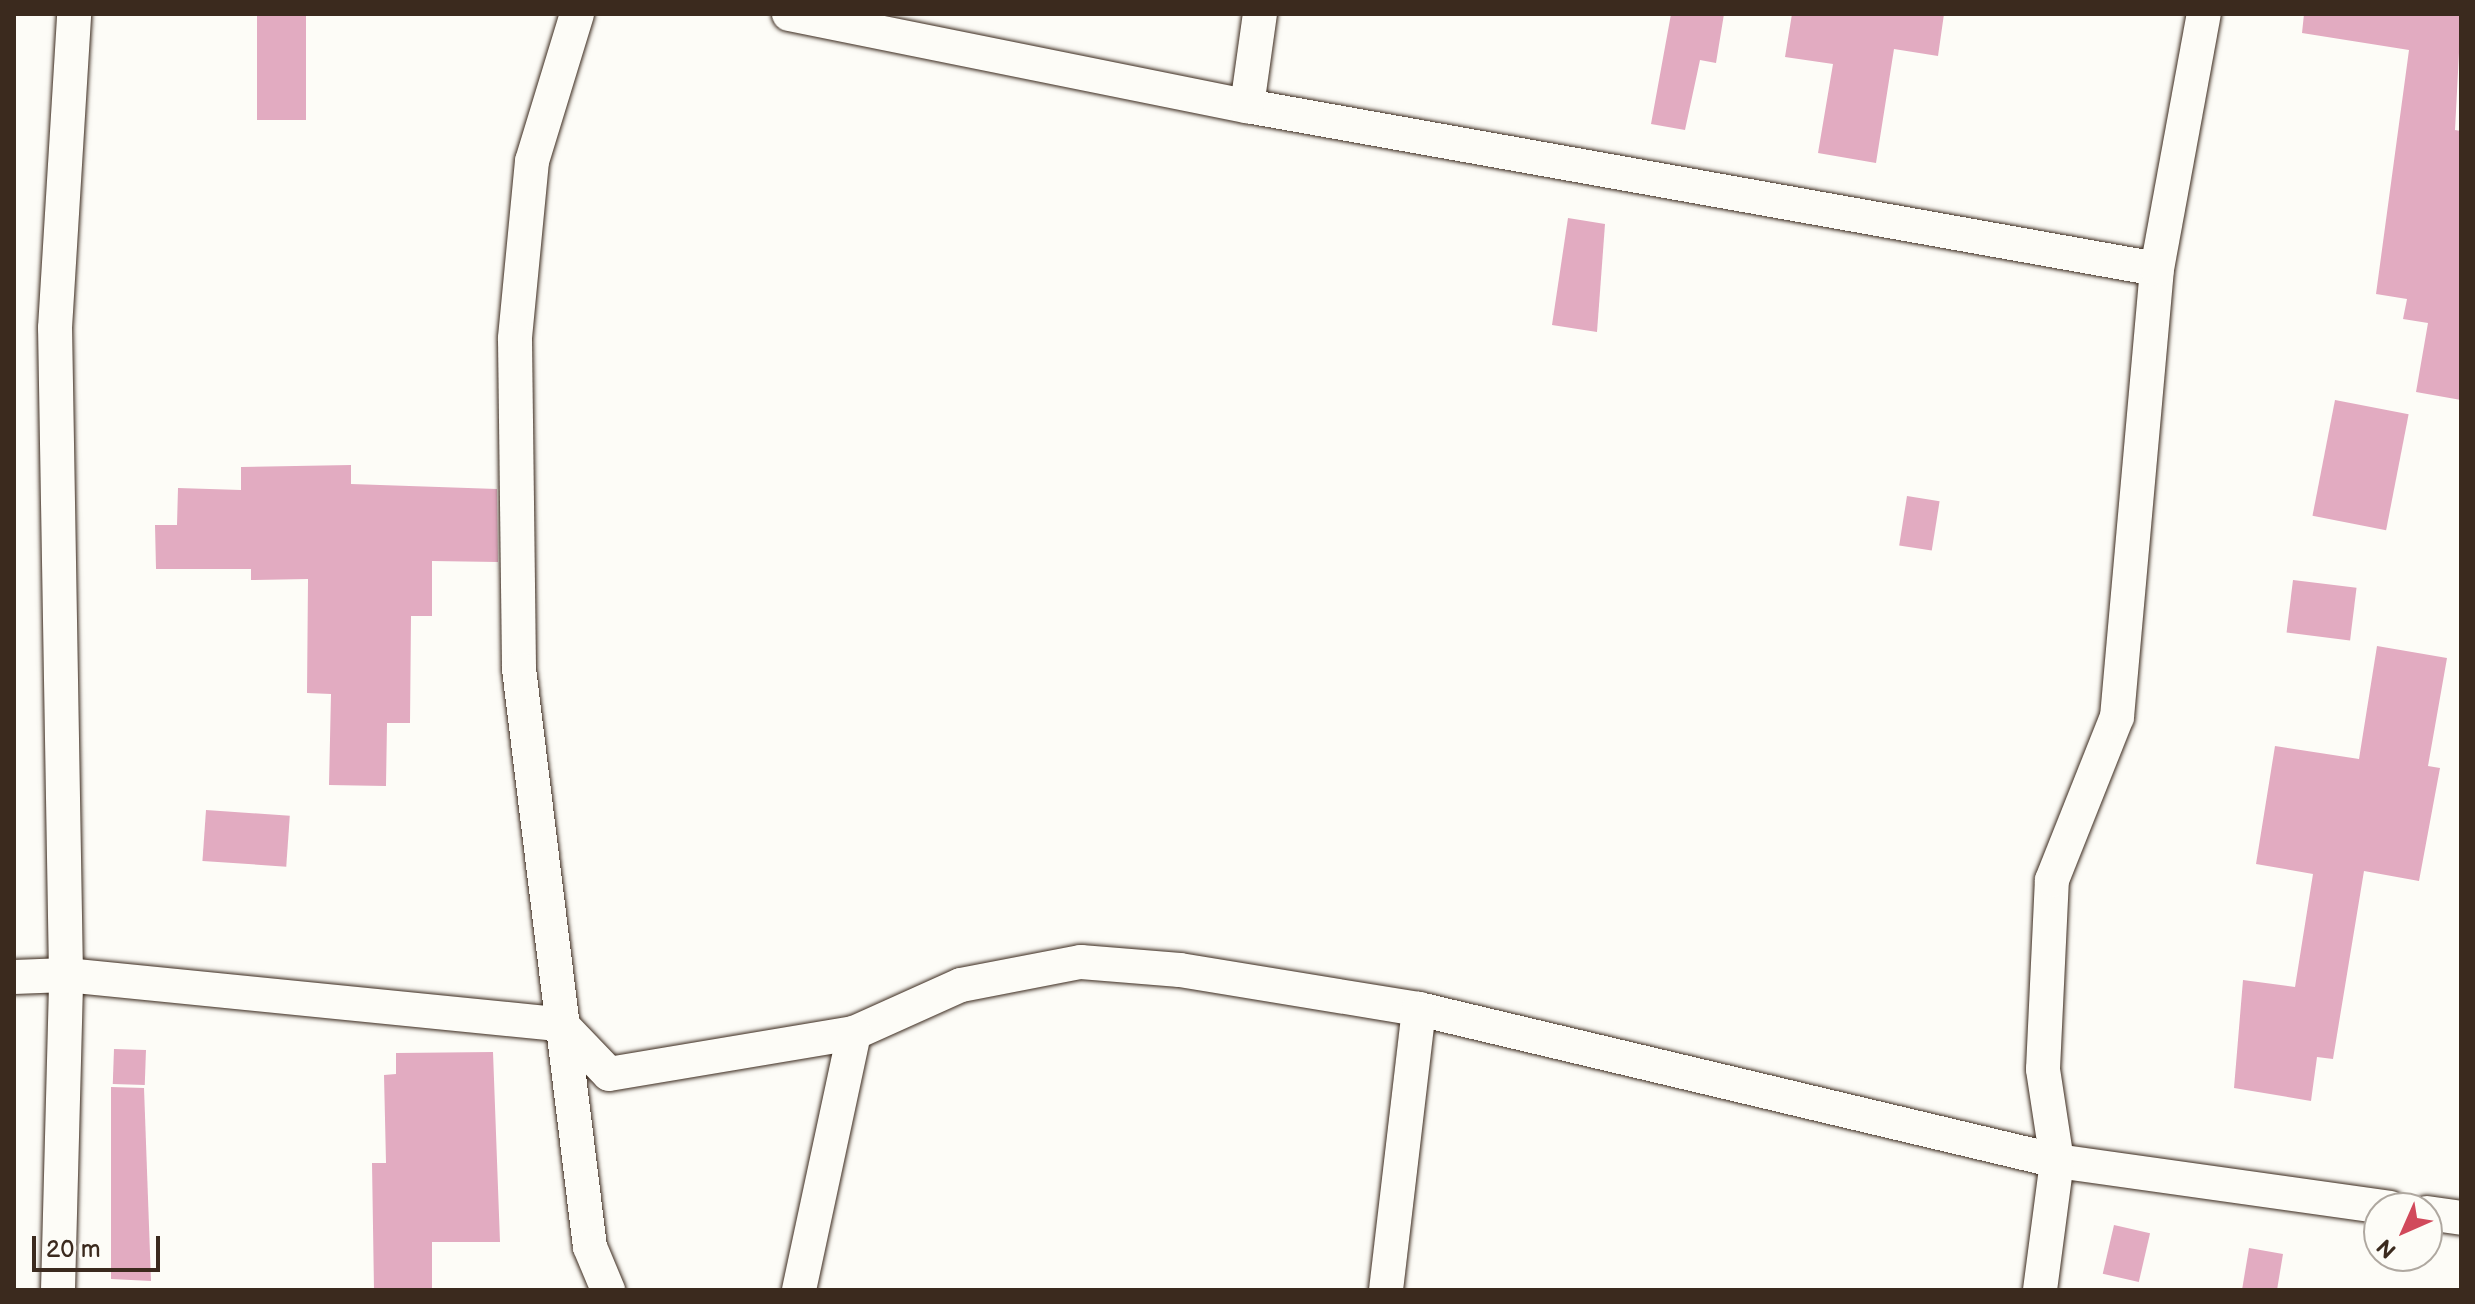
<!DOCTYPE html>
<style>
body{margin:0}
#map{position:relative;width:2475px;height:1304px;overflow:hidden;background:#fdfcf7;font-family:"Balsamiq Sans",sans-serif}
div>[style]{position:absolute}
.building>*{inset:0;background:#e2abc1;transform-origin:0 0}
.roads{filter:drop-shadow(0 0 2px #3b2a1e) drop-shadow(0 0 2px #3b2a1e)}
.street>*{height:34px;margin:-17px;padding:0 17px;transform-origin:17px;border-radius:17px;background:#fdfcf7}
span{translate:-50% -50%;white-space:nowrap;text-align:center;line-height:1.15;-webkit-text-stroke:7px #fdfcf7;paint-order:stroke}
.frame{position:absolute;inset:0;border:16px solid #3b2a1e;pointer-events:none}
.north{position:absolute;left:2363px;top:1192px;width:80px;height:80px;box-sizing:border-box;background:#fdfcf7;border:2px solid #afa8a0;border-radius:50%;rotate:225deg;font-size:22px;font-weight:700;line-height:32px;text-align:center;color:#3b2a1e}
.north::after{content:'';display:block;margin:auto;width:28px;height:36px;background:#d1495b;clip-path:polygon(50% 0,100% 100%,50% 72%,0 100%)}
.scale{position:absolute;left:32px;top:1236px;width:128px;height:36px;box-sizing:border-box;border:4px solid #3b2a1e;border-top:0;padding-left:10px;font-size:24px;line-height:28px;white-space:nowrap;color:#3b2a1e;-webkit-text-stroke:6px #fdfcf7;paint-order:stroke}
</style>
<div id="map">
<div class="building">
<i style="left:257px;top:14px;width:49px;height:106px"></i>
<i style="clip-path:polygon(1671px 14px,1724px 14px,1716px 63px,1700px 60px,1685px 130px,1651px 124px)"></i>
<i style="clip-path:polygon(1792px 14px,1944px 14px,1938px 56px,1894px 49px,1876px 163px,1818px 153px,1833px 64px,1785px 57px)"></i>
<i style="clip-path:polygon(2304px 14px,2461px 14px,2455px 130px,2461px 131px,2461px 400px,2416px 392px,2428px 323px,2403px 319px,2407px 299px,2376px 294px,2409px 50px,2302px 33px)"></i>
<i style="clip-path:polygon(1568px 218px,1605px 224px,1597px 332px,1552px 325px)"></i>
<i style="left:2335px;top:400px;width:75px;height:118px;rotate:11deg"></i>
<i style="clip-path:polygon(351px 465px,351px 484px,497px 489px,498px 562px,432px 561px,432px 616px,411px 616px,410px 723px,387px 723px,386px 786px,329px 785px,331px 694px,307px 693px,308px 579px,251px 580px,251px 569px,156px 569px,155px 525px,177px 525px,178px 488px,241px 490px,241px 467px)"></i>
<i style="left:1907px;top:496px;width:33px;height:50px;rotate:9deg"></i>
<i style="left:2293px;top:580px;width:64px;height:53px;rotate:7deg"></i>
<i style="clip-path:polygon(2377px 646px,2447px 658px,2428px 766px,2440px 768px,2419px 881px,2364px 871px,2333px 1059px,2317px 1057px,2311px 1101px,2234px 1088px,2243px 980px,2295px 987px,2313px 874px,2256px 864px,2275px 746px,2359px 759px)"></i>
<i style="left:206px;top:810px;width:84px;height:51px;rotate:4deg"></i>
<i style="left:114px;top:1049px;width:32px;height:35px;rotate:2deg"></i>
<i style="clip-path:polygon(493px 1052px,500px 1242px,432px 1242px,432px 1290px,374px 1290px,372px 1163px,386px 1163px,384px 1075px,396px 1074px,396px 1053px)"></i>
<i style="clip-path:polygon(111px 1087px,144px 1088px,151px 1281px,111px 1279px)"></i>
<i style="left:2114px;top:1225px;width:37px;height:50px;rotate:13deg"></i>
<i style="clip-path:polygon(2249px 1248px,2283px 1254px,2277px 1290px,2242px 1290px)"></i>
</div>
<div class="roads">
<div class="street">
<i style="left:577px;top:14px;width:154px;rotate:107deg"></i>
<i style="left:532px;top:161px;width:179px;rotate:95.5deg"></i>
<i style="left:515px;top:339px;width:330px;rotate:89.3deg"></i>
<i style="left:519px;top:669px;width:582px;rotate:83deg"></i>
<i style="left:590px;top:1247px;width:47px;rotate:67.3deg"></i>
<i style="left:789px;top:14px;width:467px;rotate:11.4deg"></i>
<i style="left:1247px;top:106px;width:924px;rotate:10.16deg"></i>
<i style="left:1247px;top:106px;width:93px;rotate:-82deg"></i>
<i style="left:14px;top:977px;width:52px;rotate:-2.2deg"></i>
<i style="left:66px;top:975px;width:497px;rotate:5.7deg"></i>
<i style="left:561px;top:1024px;width:69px;rotate:46.2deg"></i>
<i style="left:609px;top:1074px;width:248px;rotate:-9.5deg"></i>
<i style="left:854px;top:1033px;width:117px;rotate:-24.2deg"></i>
<i style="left:961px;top:985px;width:122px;rotate:-10.9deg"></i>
<i style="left:1081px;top:962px;width:99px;rotate:4.6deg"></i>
<i style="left:1180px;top:970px;width:242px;rotate:9.3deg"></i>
<i style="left:1419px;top:1009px;width:656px;rotate:13.4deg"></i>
<i style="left:2057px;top:1161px;width:336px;rotate:8deg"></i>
<i style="left:2427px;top:1213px;width:34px;rotate:8deg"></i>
<i style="left:58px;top:1290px;width:315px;rotate:-88.5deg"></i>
<i style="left:66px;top:975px;width:647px;rotate:-90.97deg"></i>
<i style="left:55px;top:328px;width:315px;rotate:-86.5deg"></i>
<i style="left:799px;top:1290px;width:263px;rotate:-77.9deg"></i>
<i style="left:1386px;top:1290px;width:283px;rotate:-83.3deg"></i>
<i style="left:2040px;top:1290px;width:130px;rotate:-82.5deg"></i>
<i style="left:2057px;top:1161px;width:93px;rotate:-98.7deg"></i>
<i style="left:2043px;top:1069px;width:189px;rotate:-87.3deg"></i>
<i style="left:2052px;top:880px;width:175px;rotate:-68.3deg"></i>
<i style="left:2117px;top:717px;width:450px;rotate:-84.9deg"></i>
<i style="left:2157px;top:269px;width:259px;rotate:-79.6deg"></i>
</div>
</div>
<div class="frame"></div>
<div class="north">N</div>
<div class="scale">20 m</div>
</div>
